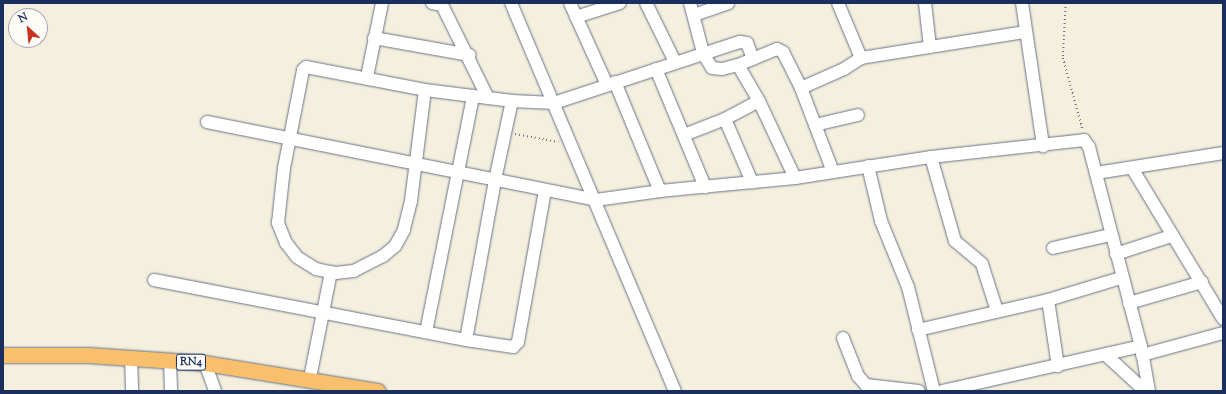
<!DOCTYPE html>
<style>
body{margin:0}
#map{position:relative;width:1226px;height:394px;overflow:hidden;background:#f5f0dd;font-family:"Sorts Mill Goudy",serif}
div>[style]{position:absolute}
.path>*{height:1.5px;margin-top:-0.75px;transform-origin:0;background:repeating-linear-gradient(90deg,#67738a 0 1px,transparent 0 4px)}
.roads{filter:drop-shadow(0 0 1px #67738a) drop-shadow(0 0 1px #67738a)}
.minor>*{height:12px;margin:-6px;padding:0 6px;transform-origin:6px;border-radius:6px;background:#fff}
.major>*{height:15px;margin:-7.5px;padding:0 7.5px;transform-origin:7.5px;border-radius:7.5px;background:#f8bf6c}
span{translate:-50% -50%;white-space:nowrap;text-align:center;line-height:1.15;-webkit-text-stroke:3px #fdfcf7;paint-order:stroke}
.shield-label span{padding:1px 3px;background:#fdfcf7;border:1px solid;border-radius:3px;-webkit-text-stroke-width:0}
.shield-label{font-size:11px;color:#1b2f5e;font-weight:700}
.frame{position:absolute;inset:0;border:4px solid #1b2f5e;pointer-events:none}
.north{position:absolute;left:8px;top:8px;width:40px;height:40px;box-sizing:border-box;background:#fdfcf7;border:1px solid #a3aaba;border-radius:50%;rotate:333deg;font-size:11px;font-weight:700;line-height:16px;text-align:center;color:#1b2f5e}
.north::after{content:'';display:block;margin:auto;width:14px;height:18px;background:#c8321e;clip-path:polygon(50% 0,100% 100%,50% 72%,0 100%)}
</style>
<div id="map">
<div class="path">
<i style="left:1066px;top:3px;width:55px;rotate:93.1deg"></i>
<i style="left:1063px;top:58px;width:75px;rotate:74.5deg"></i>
<i style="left:515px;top:134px;width:44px;rotate:10.5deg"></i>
</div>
<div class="roads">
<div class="minor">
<i style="left:432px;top:3px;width:10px;rotate:11deg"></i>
<i style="left:442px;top:5px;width:104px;rotate:63.7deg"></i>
<i style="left:511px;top:3px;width:421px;rotate:67.1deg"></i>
<i style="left:570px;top:3px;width:90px;rotate:65.7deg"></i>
<i style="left:646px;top:3px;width:66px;rotate:63.8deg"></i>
<i style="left:690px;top:3px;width:52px;rotate:75.4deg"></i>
<i style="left:703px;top:53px;width:17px;rotate:59deg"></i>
<i style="left:712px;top:68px;width:10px;rotate:6deg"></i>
<i style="left:722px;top:69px;width:16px;rotate:-14deg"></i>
<i style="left:738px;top:65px;width:42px;rotate:-22.3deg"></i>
<i style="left:777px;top:49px;width:7px;rotate:27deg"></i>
<i style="left:783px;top:52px;width:40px;rotate:63.4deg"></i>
<i style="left:801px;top:88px;width:90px;rotate:69.1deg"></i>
<i style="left:838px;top:3px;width:60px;rotate:67.3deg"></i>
<i style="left:925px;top:3px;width:44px;rotate:83.5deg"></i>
<i style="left:1022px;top:3px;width:145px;rotate:81.6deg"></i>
<i style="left:694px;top:15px;width:36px;rotate:-19deg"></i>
<i style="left:576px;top:17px;width:46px;rotate:-17.7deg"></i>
<i style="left:374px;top:38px;width:97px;rotate:10.1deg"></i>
<i style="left:738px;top:65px;width:42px;rotate:59.7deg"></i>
<i style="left:759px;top:101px;width:85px;rotate:64.9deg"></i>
<i style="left:656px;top:69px;width:128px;rotate:67.4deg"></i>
<i style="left:367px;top:77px;width:76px;rotate:-78.5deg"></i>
<i style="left:615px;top:82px;width:118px;rotate:67.6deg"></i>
<i style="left:801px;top:88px;width:47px;rotate:-23.8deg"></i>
<i style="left:844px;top:69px;width:20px;rotate:-33deg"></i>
<i style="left:861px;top:58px;width:167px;rotate:-9deg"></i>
<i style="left:425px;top:90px;width:112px;rotate:97.2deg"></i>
<i style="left:411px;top:201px;width:30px;rotate:104deg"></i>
<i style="left:404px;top:230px;width:18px;rotate:119deg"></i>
<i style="left:395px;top:246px;width:16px;rotate:140deg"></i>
<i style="left:383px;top:256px;width:33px;rotate:153deg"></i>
<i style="left:354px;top:271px;width:19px;rotate:174deg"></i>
<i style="left:335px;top:273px;width:19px;rotate:-168deg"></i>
<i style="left:316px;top:269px;width:22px;rotate:-148deg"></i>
<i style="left:297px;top:257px;width:18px;rotate:-128deg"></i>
<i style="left:286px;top:243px;width:22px;rotate:-112deg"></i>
<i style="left:278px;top:223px;width:55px;rotate:-83.8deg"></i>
<i style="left:284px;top:168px;width:100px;rotate:-79deg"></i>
<i style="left:303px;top:70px;width:4px;rotate:-45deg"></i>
<i style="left:306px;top:67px;width:121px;rotate:10.9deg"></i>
<i style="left:425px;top:90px;width:88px;rotate:7.2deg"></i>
<i style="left:512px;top:101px;width:42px;rotate:2.7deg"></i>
<i style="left:554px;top:103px;width:196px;rotate:-18.2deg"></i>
<i style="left:740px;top:42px;width:7px;rotate:8deg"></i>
<i style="left:747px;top:43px;width:17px;rotate:69deg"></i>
<i style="left:725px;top:119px;width:69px;rotate:66.8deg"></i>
<i style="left:207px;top:122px;width:397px;rotate:11.3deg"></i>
<i style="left:596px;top:200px;width:65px;rotate:-8deg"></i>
<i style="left:660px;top:191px;width:136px;rotate:-5.5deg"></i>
<i style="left:795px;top:178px;width:138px;rotate:-8.8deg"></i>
<i style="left:931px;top:157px;width:154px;rotate:-6.3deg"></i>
<i style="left:1084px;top:140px;width:9px;rotate:54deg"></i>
<i style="left:1089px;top:147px;width:206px;rotate:75.4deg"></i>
<i style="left:1141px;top:346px;width:46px;rotate:79.9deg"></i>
<i style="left:815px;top:125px;width:44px;rotate:-13.1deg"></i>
<i style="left:684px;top:135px;width:44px;rotate:-21.3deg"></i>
<i style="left:725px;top:119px;width:38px;rotate:-28deg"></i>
<i style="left:931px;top:157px;width:87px;rotate:74.1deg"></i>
<i style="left:955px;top:241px;width:35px;rotate:40deg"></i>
<i style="left:982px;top:264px;width:49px;rotate:72.3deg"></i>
<i style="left:868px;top:166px;width:57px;rotate:76.7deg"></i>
<i style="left:881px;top:221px;width:71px;rotate:67.8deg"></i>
<i style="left:908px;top:287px;width:107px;rotate:76deg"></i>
<i style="left:1132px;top:168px;width:176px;rotate:58.9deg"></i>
<i style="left:1096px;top:173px;width:129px;rotate:-8.9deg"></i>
<i style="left:1053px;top:248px;width:58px;rotate:-12.8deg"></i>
<i style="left:1116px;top:254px;width:58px;rotate:-18.1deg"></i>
<i style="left:154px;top:280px;width:318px;rotate:10.9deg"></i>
<i style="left:466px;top:340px;width:48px;rotate:8.5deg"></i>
<i style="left:513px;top:347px;width:7px;rotate:-45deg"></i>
<i style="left:518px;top:342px;width:153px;rotate:-79.9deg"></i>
<i style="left:1048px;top:300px;width:67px;rotate:81.4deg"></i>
<i style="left:1129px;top:303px;width:76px;rotate:-16deg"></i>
<i style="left:918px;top:330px;width:133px;rotate:-13deg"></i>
<i style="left:1048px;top:300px;width:76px;rotate:-16.8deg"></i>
<i style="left:426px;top:332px;width:241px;rotate:-78.7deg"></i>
<i style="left:843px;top:338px;width:41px;rotate:68.5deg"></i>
<i style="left:858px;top:376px;width:12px;rotate:48deg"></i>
<i style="left:866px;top:385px;width:53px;rotate:6.5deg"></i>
<i style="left:466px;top:340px;width:163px;rotate:-79.7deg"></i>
<i style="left:495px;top:180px;width:81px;rotate:-77.9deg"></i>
<i style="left:1106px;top:355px;width:53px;rotate:42.7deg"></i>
<i style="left:1142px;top:355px;width:84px;rotate:-15.2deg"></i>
<i style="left:131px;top:358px;width:33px;rotate:88deg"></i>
<i style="left:170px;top:361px;width:30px;rotate:88deg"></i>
<i style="left:205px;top:363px;width:30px;rotate:70deg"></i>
<i style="left:310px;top:378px;width:108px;rotate:-78.8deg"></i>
<i style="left:942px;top:391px;width:204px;rotate:-12.7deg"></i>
</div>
<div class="major">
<i style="left:3px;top:355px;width:85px"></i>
<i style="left:88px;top:355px;width:117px;rotate:3.9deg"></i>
<i style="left:205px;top:363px;width:175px;rotate:9.2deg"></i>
</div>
</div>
<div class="shield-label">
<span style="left:191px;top:362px">RN4</span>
</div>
<div class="frame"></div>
<div class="north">N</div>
</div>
